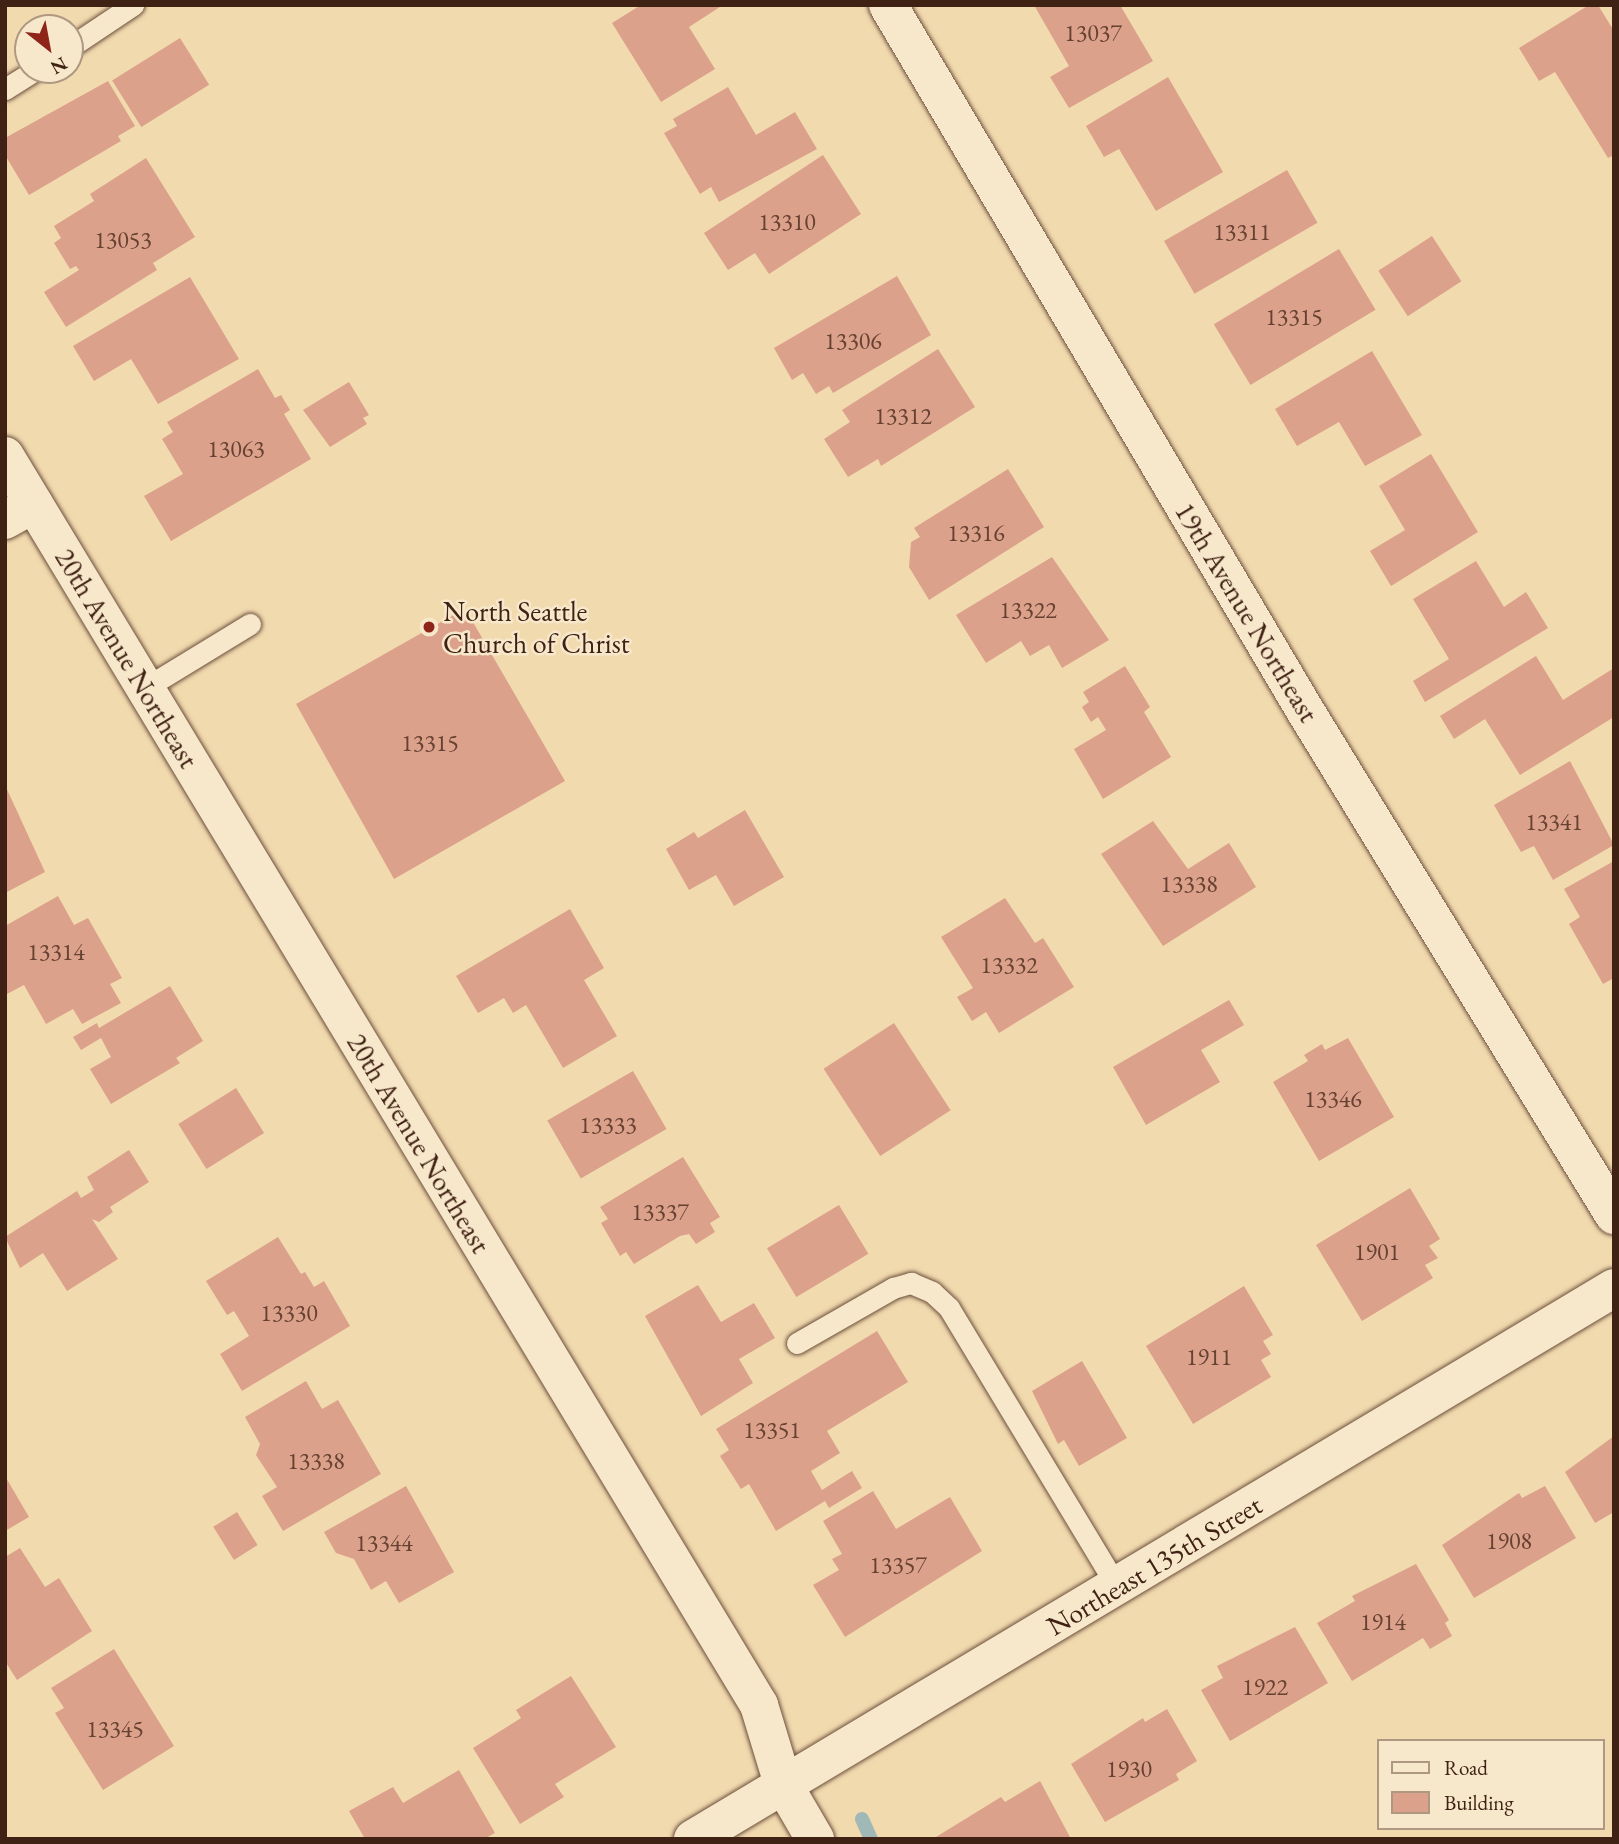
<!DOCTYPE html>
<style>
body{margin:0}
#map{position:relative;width:1619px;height:1844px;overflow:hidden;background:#f2daaf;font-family:"EB Garamond",serif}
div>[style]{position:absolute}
.stream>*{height:14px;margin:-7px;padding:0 7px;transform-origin:7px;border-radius:7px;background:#a0b8b6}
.building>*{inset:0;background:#dca18b;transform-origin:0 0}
.roads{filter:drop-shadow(0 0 2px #6c503c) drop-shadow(0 0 2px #6c503c)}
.service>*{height:21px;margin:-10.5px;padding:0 10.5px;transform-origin:10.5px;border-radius:10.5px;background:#f7e7cb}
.minor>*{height:38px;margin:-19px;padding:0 19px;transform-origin:19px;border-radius:19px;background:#f7e7cb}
.dots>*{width:19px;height:19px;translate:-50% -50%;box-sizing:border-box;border:4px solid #f7e7cb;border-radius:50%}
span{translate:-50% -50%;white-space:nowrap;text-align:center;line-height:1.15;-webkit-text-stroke:5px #f7e7cb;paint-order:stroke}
.number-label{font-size:24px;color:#674232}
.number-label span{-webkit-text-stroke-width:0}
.poi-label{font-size:28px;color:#402215}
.left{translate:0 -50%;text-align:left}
.street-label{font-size:28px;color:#402215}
.frame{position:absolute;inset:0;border:7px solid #402215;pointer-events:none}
.legend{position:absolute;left:1377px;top:1739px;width:228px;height:91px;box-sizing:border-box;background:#f7e7cb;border:2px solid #ae9882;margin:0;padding:9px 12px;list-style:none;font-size:21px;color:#402215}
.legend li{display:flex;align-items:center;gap:14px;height:35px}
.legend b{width:35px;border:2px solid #ae9882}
.north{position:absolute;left:14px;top:14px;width:70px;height:70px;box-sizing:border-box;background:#f7e7cb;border:2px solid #ae9882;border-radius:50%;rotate:149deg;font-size:19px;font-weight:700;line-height:28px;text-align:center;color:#402215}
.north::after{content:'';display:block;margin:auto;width:24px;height:32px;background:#8f2418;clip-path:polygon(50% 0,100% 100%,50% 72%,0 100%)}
</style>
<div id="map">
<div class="stream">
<i style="left:862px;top:1819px;width:22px;rotate:66deg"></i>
</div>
<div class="building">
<i style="clip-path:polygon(641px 5px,723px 5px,689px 27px,715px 69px,661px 102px,612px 23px)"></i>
<i style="clip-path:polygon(1034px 5px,1120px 5px,1153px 61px,1069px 108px,1050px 77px,1069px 66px)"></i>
<i style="clip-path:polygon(1589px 5px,1598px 5px,1614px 31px,1614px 155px,1608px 158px,1555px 72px,1539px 81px,1519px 48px)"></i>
<i style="left:180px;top:38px;width:55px;height:80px;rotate:58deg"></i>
<i style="clip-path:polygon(1168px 77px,1223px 172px,1156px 211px,1119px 149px,1104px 157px,1086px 126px)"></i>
<i style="clip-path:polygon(108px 81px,135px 126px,118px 136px,121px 141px,29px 195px,5px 155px,5px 138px)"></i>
<i style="clip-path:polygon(728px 87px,756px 135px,795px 112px,817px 149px,719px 202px,711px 187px,700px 194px,664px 133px,677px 126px,673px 119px)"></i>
<i style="clip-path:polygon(823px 155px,861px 214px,769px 274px,755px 253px,728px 270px,704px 233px)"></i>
<i style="clip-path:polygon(146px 158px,195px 237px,153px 263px,157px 270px,66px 327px,44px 292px,79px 270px,76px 266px,70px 269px,54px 243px,61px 238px,54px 226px,94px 201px,90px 194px)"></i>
<i style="left:1287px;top:170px;width:61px;height:142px;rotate:60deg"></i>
<i style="left:1432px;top:236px;width:54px;height:64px;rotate:57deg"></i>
<i style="left:1339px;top:249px;width:71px;height:146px;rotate:59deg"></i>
<i style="clip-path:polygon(897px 276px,931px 335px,833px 393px,829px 386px,816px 394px,803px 373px,792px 380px,774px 348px)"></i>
<i style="clip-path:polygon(190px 277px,239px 359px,158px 404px,131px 359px,94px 381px,73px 346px)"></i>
<i style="clip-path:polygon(938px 349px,975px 407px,881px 466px,878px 459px,848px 477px,824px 439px,850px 422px,842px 410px)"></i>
<i style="clip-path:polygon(1372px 351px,1422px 435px,1365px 466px,1339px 422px,1297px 446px,1275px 409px)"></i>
<i style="clip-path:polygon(258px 369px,275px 398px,281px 395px,290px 410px,284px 414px,311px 459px,171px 541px,144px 496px,183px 474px,162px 439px,173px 432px,167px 422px)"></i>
<i style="clip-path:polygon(349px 382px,369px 415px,363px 418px,367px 424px,330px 447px,303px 410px)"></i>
<i style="clip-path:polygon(1431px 454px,1478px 532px,1391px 586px,1370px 551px,1405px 530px,1379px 486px)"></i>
<i style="clip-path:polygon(1008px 469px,1044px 527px,929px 600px,909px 567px,911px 542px,920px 537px,914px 528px)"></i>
<i style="clip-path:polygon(1052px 557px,1109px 640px,1062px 668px,1049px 645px,1030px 656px,1021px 641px,986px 663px,956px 615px)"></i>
<i style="clip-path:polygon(1476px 561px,1504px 607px,1526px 592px,1548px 628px,1425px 702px,1413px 681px,1449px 659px,1413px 599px)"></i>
<i style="clip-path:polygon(457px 613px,461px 621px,470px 617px,565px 781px,394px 879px,296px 704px)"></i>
<i style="clip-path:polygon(1536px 656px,1563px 700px,1614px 668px,1614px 717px,1520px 775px,1485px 719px,1454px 739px,1440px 716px)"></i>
<i style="clip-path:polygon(1125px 666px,1150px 707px,1144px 712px,1171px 757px,1103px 799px,1074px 749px,1106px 730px,1098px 717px,1091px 722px,1082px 707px,1089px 702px,1083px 692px)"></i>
<i style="clip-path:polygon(1570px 761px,1614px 845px,1553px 880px,1534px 846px,1521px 852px,1494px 805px)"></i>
<i style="clip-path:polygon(5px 785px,45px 872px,5px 893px)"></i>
<i style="clip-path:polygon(745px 810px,784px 877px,734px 906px,716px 875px,689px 890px,666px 849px,694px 832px,698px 838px)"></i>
<i style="clip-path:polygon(1153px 821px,1188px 869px,1229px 843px,1256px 887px,1163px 946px,1101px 854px)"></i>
<i style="clip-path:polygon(1614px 861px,1614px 978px,1603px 984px,1569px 924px,1580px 917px,1564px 889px)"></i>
<i style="clip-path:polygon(58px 896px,74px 925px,88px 918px,122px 978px,110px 984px,121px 1003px,82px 1024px,73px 1009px,46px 1024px,24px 985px,5px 995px,5px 926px)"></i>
<i style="clip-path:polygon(1005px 898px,1035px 943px,1043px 938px,1074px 987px,999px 1033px,986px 1012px,972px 1021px,957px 997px,973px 988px,941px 937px)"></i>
<i style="clip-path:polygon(570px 909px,604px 968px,584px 980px,617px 1036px,563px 1068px,526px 1005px,513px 1013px,504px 998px,478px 1013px,456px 976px)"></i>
<i style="clip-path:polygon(170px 986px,203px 1041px,176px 1058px,180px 1063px,111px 1104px,90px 1069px,111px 1057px,101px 1038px,81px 1050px,73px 1037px,97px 1023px,99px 1028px)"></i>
<i style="clip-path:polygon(1229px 1000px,1244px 1025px,1201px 1050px,1220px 1082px,1146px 1125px,1113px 1067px)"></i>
<i style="left:894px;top:1023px;width:104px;height:84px;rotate:57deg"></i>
<i style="clip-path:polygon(1348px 1038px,1394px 1117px,1319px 1161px,1273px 1082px,1308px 1061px,1304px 1055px,1322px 1044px,1325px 1050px)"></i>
<i style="left:633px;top:1071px;width:67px;height:99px;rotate:60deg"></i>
<i style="left:236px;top:1088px;width:53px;height:68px;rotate:58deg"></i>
<i style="clip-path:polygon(129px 1150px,149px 1182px,110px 1207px,113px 1212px,99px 1222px,92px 1219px,118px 1259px,67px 1291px,43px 1253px,20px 1268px,5px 1237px,77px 1191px,81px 1198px,94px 1190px,87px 1177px)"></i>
<i style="clip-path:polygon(683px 1157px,720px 1217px,710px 1223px,715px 1232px,696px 1244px,689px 1234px,680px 1236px,634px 1264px,626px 1252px,620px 1256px,601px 1223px,608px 1219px,600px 1207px)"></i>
<i style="clip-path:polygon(1410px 1188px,1440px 1239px,1429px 1246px,1438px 1258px,1425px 1265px,1433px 1278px,1362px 1321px,1316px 1245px)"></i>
<i style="left:839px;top:1205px;width:57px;height:84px;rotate:59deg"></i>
<i style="clip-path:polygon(278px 1237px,301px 1274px,305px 1272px,314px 1287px,324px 1281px,350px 1326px,242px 1391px,220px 1354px,249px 1336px,234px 1311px,227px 1315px,206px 1281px)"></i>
<i style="clip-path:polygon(698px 1285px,721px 1322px,754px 1303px,775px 1338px,739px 1359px,753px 1383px,701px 1416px,645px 1316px)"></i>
<i style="clip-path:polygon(1244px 1286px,1273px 1335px,1263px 1341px,1271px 1354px,1261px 1360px,1271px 1377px,1193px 1424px,1146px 1346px)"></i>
<i style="clip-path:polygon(877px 1331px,908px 1382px,827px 1431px,840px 1453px,811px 1471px,822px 1490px,852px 1471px,862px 1488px,829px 1508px,825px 1501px,776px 1531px,749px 1484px,741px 1489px,720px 1456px,729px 1450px,716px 1429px)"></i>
<i style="clip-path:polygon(1082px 1361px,1127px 1438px,1079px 1466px,1064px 1440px,1058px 1444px,1032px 1391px)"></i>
<i style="clip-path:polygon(306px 1381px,322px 1409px,338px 1400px,381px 1474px,283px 1531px,262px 1496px,277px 1487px,256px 1455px,260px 1444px,245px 1417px)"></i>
<i style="clip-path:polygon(1614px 1436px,1614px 1512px,1595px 1523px,1565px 1472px)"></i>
<i style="clip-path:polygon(5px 1476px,29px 1517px,5px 1531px)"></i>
<i style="clip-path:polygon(406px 1486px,454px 1572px,399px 1603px,386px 1581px,371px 1590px,354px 1559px,336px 1553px,324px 1532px)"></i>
<i style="clip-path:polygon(1545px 1486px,1576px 1538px,1474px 1598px,1442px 1545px,1519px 1493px,1522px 1498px)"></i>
<i style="clip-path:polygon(873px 1491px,896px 1529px,950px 1497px,982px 1551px,845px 1637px,813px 1585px,839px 1570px,832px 1559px,842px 1554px,823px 1521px)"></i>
<i style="left:237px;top:1512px;width:39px;height:28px;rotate:58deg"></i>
<i style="clip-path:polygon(20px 1548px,45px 1587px,59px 1578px,92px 1631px,17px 1680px,5px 1661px,5px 1557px)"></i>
<i style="clip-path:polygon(1416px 1564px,1449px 1620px,1445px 1623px,1452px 1636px,1430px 1649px,1423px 1638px,1352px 1681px,1317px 1623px,1355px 1601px,1352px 1596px)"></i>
<i style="clip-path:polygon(1295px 1627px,1328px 1683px,1230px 1741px,1201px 1690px,1223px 1678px,1217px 1666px)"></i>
<i style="clip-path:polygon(114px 1649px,174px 1746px,103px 1790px,55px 1713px,64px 1708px,51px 1688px)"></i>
<i style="clip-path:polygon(571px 1676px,616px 1747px,555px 1784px,564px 1797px,520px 1824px,473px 1748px,521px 1718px,516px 1710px)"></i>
<i style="clip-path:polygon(1167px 1709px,1197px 1761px,1176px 1774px,1179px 1780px,1105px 1822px,1071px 1764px,1143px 1718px,1145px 1722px)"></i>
<i style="clip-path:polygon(459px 1770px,495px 1833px,484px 1839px,365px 1839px,349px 1811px,393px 1787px,403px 1803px)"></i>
<i style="clip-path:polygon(1040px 1781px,1071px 1839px,936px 1837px,1001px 1797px,1005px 1802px)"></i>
</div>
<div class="roads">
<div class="service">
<i style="left:70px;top:47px;width:76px;rotate:-33.7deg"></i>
<i style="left:5px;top:89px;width:36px;rotate:-32deg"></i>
<i style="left:145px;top:688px;width:123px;rotate:-31.4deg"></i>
<i style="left:797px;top:1343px;width:111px;rotate:-29.8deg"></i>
<i style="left:893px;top:1288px;width:19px;rotate:-16deg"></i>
<i style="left:911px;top:1283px;width:23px;rotate:23deg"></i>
<i style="left:932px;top:1292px;width:23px;rotate:43deg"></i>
<i style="left:949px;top:1308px;width:327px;rotate:58.9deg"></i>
</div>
<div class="minor">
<i style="left:888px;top:5px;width:821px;rotate:59.41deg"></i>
<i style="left:1306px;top:712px;width:590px;rotate:58.52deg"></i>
<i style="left:5px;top:456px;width:1459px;rotate:58.88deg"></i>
<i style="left:759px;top:1705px;width:83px;rotate:73.1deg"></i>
<i style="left:783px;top:1784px;width:64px;rotate:59.8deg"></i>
<i style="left:5px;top:520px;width:33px;rotate:-29deg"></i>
<i style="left:693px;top:1839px;width:1073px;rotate:-30.89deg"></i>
</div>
</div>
<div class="dots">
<i style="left:429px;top:627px;background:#8f2418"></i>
</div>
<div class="number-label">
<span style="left:1093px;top:33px">13037</span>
<span style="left:787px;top:222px">13310</span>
<span style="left:1242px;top:232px">13311</span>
<span style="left:123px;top:240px">13053</span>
<span style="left:1294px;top:317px">13315</span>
<span style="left:853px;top:341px">13306</span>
<span style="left:903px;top:416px">13312</span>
<span style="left:236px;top:449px">13063</span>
<span style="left:976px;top:533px">13316</span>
<span style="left:1028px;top:610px">13322</span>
<span style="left:430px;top:743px">13315</span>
<span style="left:1554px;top:822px">13341</span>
<span style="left:1189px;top:884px">13338</span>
<span style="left:56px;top:952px">13314</span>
<span style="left:1009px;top:965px">13332</span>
<span style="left:1333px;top:1099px">13346</span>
<span style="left:608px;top:1125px">13333</span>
<span style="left:660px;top:1212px">13337</span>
<span style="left:1377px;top:1252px">1901</span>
<span style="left:289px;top:1313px">13330</span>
<span style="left:1209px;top:1357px">1911</span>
<span style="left:772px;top:1430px">13351</span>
<span style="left:316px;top:1461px">13338</span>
<span style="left:1509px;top:1541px">1908</span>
<span style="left:384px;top:1543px">13344</span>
<span style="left:898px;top:1565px">13357</span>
<span style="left:1383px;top:1622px">1914</span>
<span style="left:1265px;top:1687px">1922</span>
<span style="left:115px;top:1729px">13345</span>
<span style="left:1129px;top:1769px">1930</span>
</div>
<div class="poi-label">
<span class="left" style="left:443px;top:627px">North Seattle<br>Church of Christ</span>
</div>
<div class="street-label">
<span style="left:1247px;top:612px;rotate:59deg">19th Avenue Northeast</span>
<span style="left:127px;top:658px;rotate:59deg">20th Avenue Northeast</span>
<span style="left:419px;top:1143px;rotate:59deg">20th Avenue Northeast</span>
<span style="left:1154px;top:1565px;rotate:-31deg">Northeast 135th Street</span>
</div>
<div class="frame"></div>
<ul class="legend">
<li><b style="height:9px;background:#f7e7cb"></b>Road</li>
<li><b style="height:19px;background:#dca18b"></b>Building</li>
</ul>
<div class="north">N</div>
</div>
